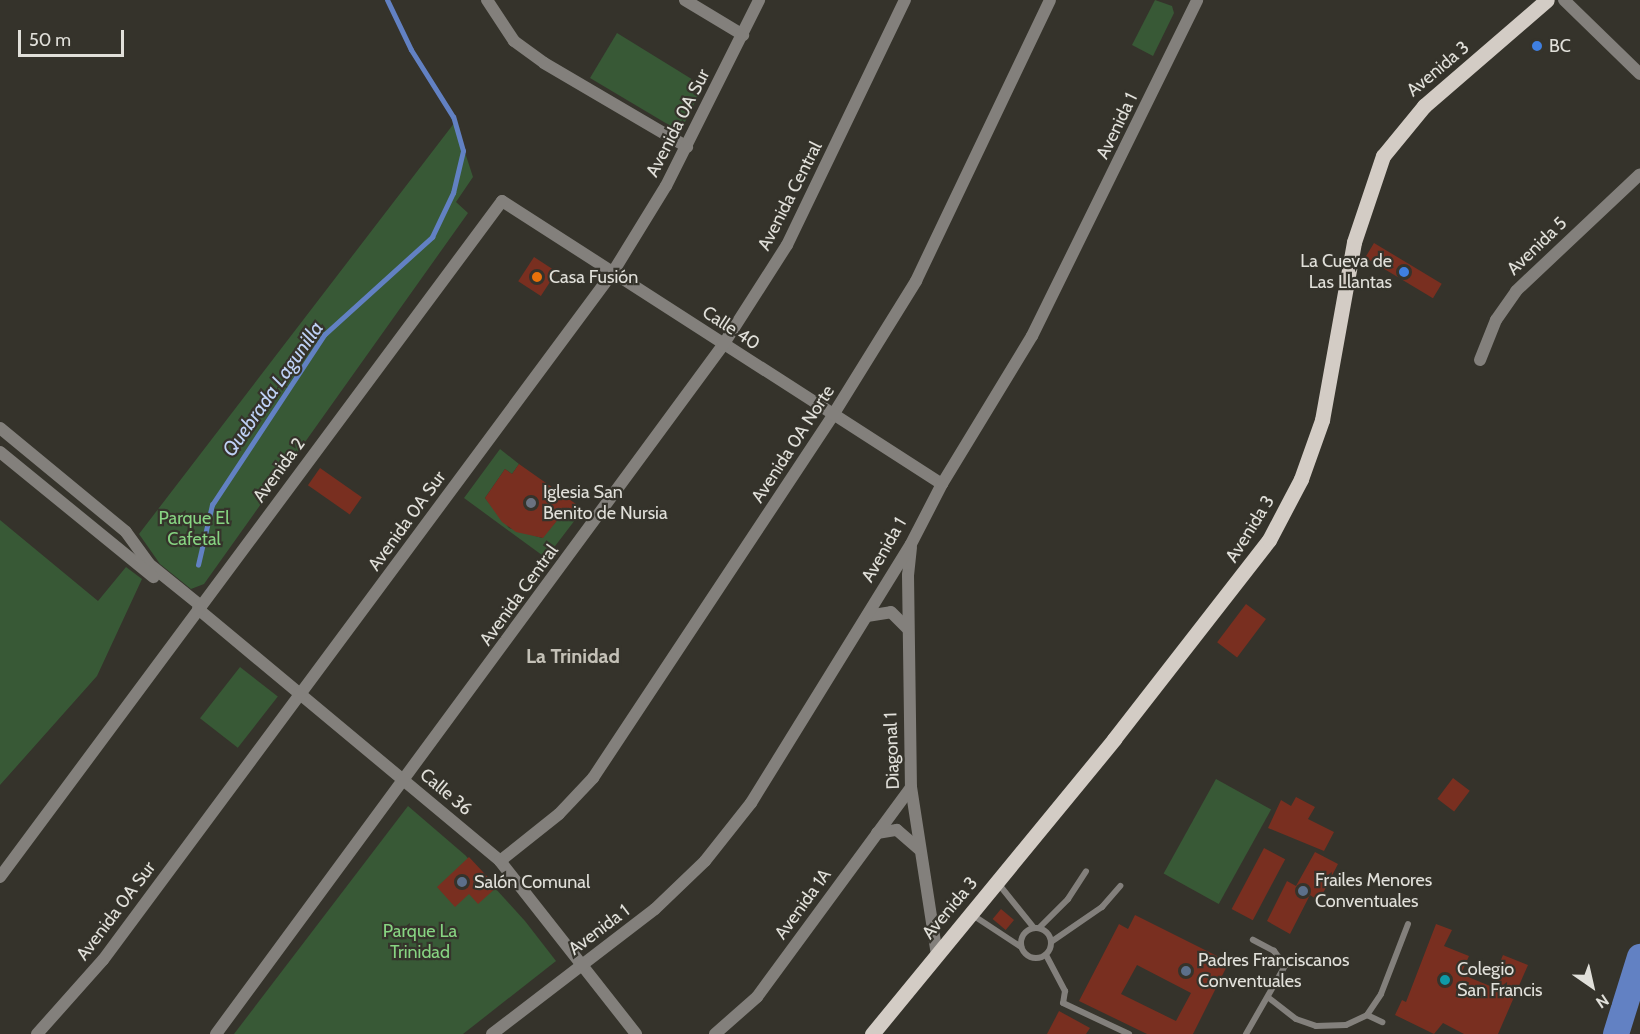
<!DOCTYPE html>
<meta charset="utf-8">
<style>
body{margin:0}
#map{position:relative;width:1640px;height:1034px;overflow:hidden;background:#35332b;font-family:Cabin,sans-serif}
div>[style]{position:absolute}
.green>*{inset:0;background:#385936;transform-origin:0 0}
.stream>*{height:4.5px;margin:-2.25px;padding:0 2.25px;transform-origin:2.25px;border-radius:2.25px;background:#6281c3}
.river>*{height:26px;margin:-13px;padding:0 13px;transform-origin:13px;border-radius:13px;background:#6281c3}
.building>*{inset:0;background:#792f20;transform-origin:0 0}
.service>*{height:6px;margin:-3px;padding:0 3px;transform-origin:3px;border-radius:3px;background:#83807c}
.service>.ring{margin:-3px;padding:0;box-sizing:content-box;background:none;border:6px solid #83807c;border-radius:50%}
.minor>*{height:12px;margin:-6px;padding:0 6px;transform-origin:6px;border-radius:6px;background:#83807c}
.primary>*{height:15px;margin:-7.5px;padding:0 7.5px;transform-origin:7.5px;border-radius:7.5px;background:#d3ccc5}
.dots>*{width:16px;height:16px;translate:-50% -50%;box-sizing:border-box;border:3px solid #35332b;border-radius:50%}
span{translate:-50% -50%;white-space:nowrap;text-align:center;line-height:1.15;-webkit-text-stroke:4.5px #35332b;paint-order:stroke}
.poi-label{font-size:18px;color:#e1e0da}
.left{translate:0 -50%;text-align:left}
.right{translate:-100% -50%;text-align:right}
.street-label{font-size:18px;color:#e1e0da}
.park-label{font-size:18px;color:#87d482}
.water-label{font-size:20px;color:#bfd1f6;font-style:italic}
.neighbourhood-label{font-size:20px;color:#c4c1b7;font-weight:700}
.north{position:absolute;left:1562px;top:956px;width:60px;height:60px;-webkit-text-stroke:4px #35332b;paint-order:stroke;rotate:146deg;font-size:16px;font-weight:700;line-height:24px;text-align:center;color:#e1e0da}
.north::after{content:'';display:block;margin:auto;width:21px;height:27px;background:#e1e0da;clip-path:polygon(50% 0,100% 100%,50% 72%,0 100%)}
.scale{position:absolute;left:18px;top:30px;width:106px;height:27px;box-sizing:border-box;border:3px solid #e1e0da;border-top:0;padding-left:8px;font-size:18px;line-height:21px;white-space:nowrap;color:#e1e0da;-webkit-text-stroke:4px #35332b;paint-order:stroke}
</style>
<div id="map">
<div class="green">
<i style="clip-path:polygon(1155px 0,1172px 6px,1174px 13px,1153px 56px,1132px 45px)"></i>
<i style="clip-path:polygon(617px 33px,703px 86px,683px 126px,674px 128px,590px 78px)"></i>
<i style="clip-path:polygon(455px 122px,473px 177px,456px 202px,468px 213px,204px 584px,191px 589px,160px 564px,139px 534px)"></i>
<i style="clip-path:polygon(500px 449px,519px 464px,512px 474px,505px 469px,485px 498px,509px 528px,542px 538px,564px 512px,575px 520px,546px 558px,464px 498px)"></i>
<i style="clip-path:polygon(0 520px,98px 601px,126px 567px,142px 579px,97px 676px,0 785px)"></i>
<i style="left:240px;top:667px;width:48px;height:65px;rotate:38deg"></i>
<i style="left:1216px;top:779px;width:63px;height:108px;rotate:29deg"></i>
<i style="clip-path:polygon(408px 806px,465px 855px,525px 921px,556px 961px,463px 1034px,234px 1034px)"></i>
</div>
<div class="stream">
<i style="left:198px;top:565px;width:62px;rotate:-76.9deg"></i>
<i style="left:212px;top:505px;width:204px;rotate:-56.6deg"></i>
<i style="left:324px;top:335px;width:146px;rotate:-42.2deg"></i>
<i style="left:432px;top:237px;width:49px;rotate:-64.5deg"></i>
<i style="left:453px;top:193px;width:43px;rotate:-76.6deg"></i>
<i style="left:463px;top:151px;width:35px;rotate:-106deg"></i>
<i style="left:453px;top:117px;width:79px;rotate:-122.1deg"></i>
<i style="left:411px;top:50px;width:55px;rotate:-115.6deg"></i>
</div>
<div class="river">
<i style="left:1616px;top:1034px;width:81px;rotate:-72.7deg"></i>
</div>
<div class="building">
<i style="left:1374px;top:243px;width:79px;height:17px;rotate:31deg"></i>
<i style="left:534px;top:257px;width:27px;height:29px;rotate:33deg"></i>
<i style="clip-path:polygon(519px 464px,583px 509px,575px 520px,564px 512px,543px 538px,516px 532px,502px 522px,485px 498px,505px 469px,512px 474px)"></i>
<i style="left:320px;top:468px;width:51px;height:21px;rotate:35deg"></i>
<i style="left:1246px;top:604px;width:25px;height:48px;rotate:37deg"></i>
<i style="left:1453px;top:778px;width:21px;height:26px;rotate:37deg"></i>
<i style="clip-path:polygon(1296px 797px,1315px 807px,1308px 819px,1334px 832px,1324px 851px,1268px 828px,1281px 800px,1291px 806px)"></i>
<i style="left:1264px;top:848px;width:24px;height:69px;rotate:28deg"></i>
<i style="clip-path:polygon(1315px 852px,1338px 864px,1319px 901px,1310px 895px,1290px 934px,1267px 921px,1287px 881px,1296px 886px)"></i>
<i style="clip-path:polygon(469px 857px,497px 887px,478px 904px,469px 894px,455px 907px,437px 887px)"></i>
<i style="left:1001px;top:909px;width:17px;height:13px;rotate:40deg"></i>
<i style="clip-path:polygon(evenodd,1135px 915px,1229px 962px,1193px 1034px,1147px 1034px,1079px 1001px,1119px 924px,1128px 929px,1135px 915px,1137px 965px,1191px 993px,1176px 1021px,1121px 994px,1137px 965px)"></i>
<i style="clip-path:polygon(1436px 924px,1452px 930px,1444px 946px,1469px 956px,1461px 974px,1490px 986px,1503px 955px,1528px 965px,1498px 1034px,1464px 1034px,1443px 1023px,1434px 1034px,1395px 1015px,1402px 1000px,1406px 1002px)"></i>
<i style="clip-path:polygon(1059px 1011px,1090px 1028px,1086px 1034px,1047px 1034px)"></i>
</div>
<div class="service">
<i style="left:997px;top:882px;width:59px;rotate:51.2deg"></i>
<i style="left:971px;top:914px;width:60px;rotate:33.4deg"></i>
<i class="ring" style="left:1021px;top:928px;width:24px;height:24px"></i>
<i style="left:1039px;top:928px;width:41px;rotate:-45deg"></i>
<i style="left:1068px;top:899px;width:33px;rotate:-57deg"></i>
<i style="left:1051px;top:942px;width:62px;rotate:-34.5deg"></i>
<i style="left:1102px;top:907px;width:28px;rotate:-49deg"></i>
<i style="left:1046px;top:955px;width:41px;rotate:62.2deg"></i>
<i style="left:1065px;top:991px;width:12px;rotate:99deg"></i>
<i style="left:1063px;top:1003px;width:73px;rotate:25.2deg"></i>
<i style="left:1269px;top:998px;width:34px;rotate:38deg"></i>
<i style="left:1296px;top:1019px;width:21px;rotate:19deg"></i>
<i style="left:1316px;top:1026px;width:30px;rotate:-2deg"></i>
<i style="left:1346px;top:1025px;width:23px;rotate:-25deg"></i>
<i style="left:1367px;top:1015px;width:17px;rotate:25deg"></i>
<i style="left:1367px;top:1015px;width:25px;rotate:-56deg"></i>
<i style="left:1381px;top:994px;width:75px;rotate:-68.9deg"></i>
<i style="left:1246px;top:1034px;width:78px;rotate:-60.2deg"></i>
<i style="left:1285px;top:966px;width:19px;rotate:-126deg"></i>
<i style="left:1274px;top:951px;width:24px;rotate:-152deg"></i>
</div>
<div class="minor">
<i style="left:487px;top:0;width:49px;rotate:56.6deg"></i>
<i style="left:514px;top:41px;width:37px;rotate:36deg"></i>
<i style="left:544px;top:63px;width:166px;rotate:30.4deg"></i>
<i style="left:685px;top:0;width:68px;rotate:31.1deg"></i>
<i style="left:1564px;top:0;width:106px;rotate:44.2deg"></i>
<i style="left:1480px;top:360px;width:43px;rotate:-68.2deg"></i>
<i style="left:1496px;top:320px;width:35px;rotate:-55deg"></i>
<i style="left:1516px;top:291px;width:170px;rotate:-43.3deg"></i>
<i style="left:0;top:428px;width:163px;rotate:39.5deg"></i>
<i style="left:126px;top:532px;width:39px;rotate:54deg"></i>
<i style="left:149px;top:564px;width:67px;rotate:38.9deg"></i>
<i style="left:0;top:452px;width:198px;rotate:39.2deg"></i>
<i style="left:911px;top:547px;width:28px;rotate:96deg"></i>
<i style="left:908px;top:575px;width:212px;rotate:89.2deg"></i>
<i style="left:911px;top:787px;width:169px;rotate:81.2deg"></i>
<i style="left:198px;top:609px;width:393px;rotate:39.8deg"></i>
<i style="left:500px;top:861px;width:220px;rotate:51.8deg"></i>
<i style="left:867px;top:616px;width:24px;rotate:-9deg"></i>
<i style="left:891px;top:612px;width:24px;rotate:45deg"></i>
<i style="left:877px;top:833px;width:20px;rotate:-9deg"></i>
<i style="left:897px;top:830px;width:29px;rotate:41deg"></i>
<i style="left:500px;top:861px;width:75px;rotate:-38.5deg"></i>
<i style="left:559px;top:814px;width:50px;rotate:-46.6deg"></i>
<i style="left:593px;top:778px;width:435px;rotate:-56.5deg"></i>
<i style="left:833px;top:415px;width:158px;rotate:-58.2deg"></i>
<i style="left:916px;top:281px;width:311px;rotate:-64.5deg"></i>
<i style="left:0;top:877px;width:842px;rotate:-53.4deg"></i>
<i style="left:502px;top:201px;width:523px;rotate:32.75deg"></i>
<i style="left:37px;top:1034px;width:99px;rotate:-48.3deg"></i>
<i style="left:103px;top:960px;width:856px;rotate:-53.45deg"></i>
<i style="left:613px;top:272px;width:101px;rotate:-58.4deg"></i>
<i style="left:666px;top:186px;width:208px;rotate:-63.4deg"></i>
<i style="left:216px;top:1034px;width:855px;rotate:-53.65deg"></i>
<i style="left:723px;top:345px;width:119px;rotate:-57.4deg"></i>
<i style="left:787px;top:245px;width:272px;rotate:-64.3deg"></i>
<i style="left:492px;top:1034px;width:205px;rotate:-37.5deg"></i>
<i style="left:655px;top:909px;width:69px;rotate:-43.8deg"></i>
<i style="left:705px;top:861px;width:74px;rotate:-51.6deg"></i>
<i style="left:751px;top:803px;width:304px;rotate:-58.3deg"></i>
<i style="left:911px;top:544px;width:68px;rotate:-62.7deg"></i>
<i style="left:942px;top:484px;width:173px;rotate:-58.7deg"></i>
<i style="left:1032px;top:336px;width:374px;rotate:-63.8deg"></i>
<i style="left:715px;top:1034px;width:56px;rotate:-41.4deg"></i>
<i style="left:757px;top:997px;width:260px;rotate:-53.7deg"></i>
</div>
<div class="primary">
<i style="left:872px;top:1034px;width:382px;rotate:-50.6deg"></i>
<i style="left:1114px;top:739px;width:252px;rotate:-52.1deg"></i>
<i style="left:1269px;top:540px;width:69px;rotate:-62.3deg"></i>
<i style="left:1301px;top:479px;width:63px;rotate:-70.4deg"></i>
<i style="left:1322px;top:420px;width:181px;rotate:-79.8deg"></i>
<i style="left:1354px;top:242px;width:91px;rotate:-71.4deg"></i>
<i style="left:1383px;top:156px;width:65px;rotate:-50.6deg"></i>
<i style="left:1424px;top:106px;width:162px;rotate:-40.8deg"></i>
</div>
<div class="dots">
<i style="left:1537px;top:46px;background:#3f7fe0"></i>
<i style="left:1404px;top:272px;background:#3f7fe0"></i>
<i style="left:537px;top:277px;background:#e8710a"></i>
<i style="left:531px;top:503px;background:#6b7280"></i>
<i style="left:462px;top:882px;background:#5c6f8a"></i>
<i style="left:1303px;top:891px;background:#5c6f8a"></i>
<i style="left:1186px;top:971px;background:#5c6f8a"></i>
<i style="left:1445px;top:980px;background:#0f9aa8"></i>
</div>
<div class="poi-label">
<span class="left" style="left:1549px;top:46px">BC</span>
<span class="right" style="left:1392px;top:272px">La Cueva de<br>Las Llantas</span>
<span class="left" style="left:549px;top:277px">Casa Fusión</span>
<span class="left" style="left:543px;top:503px">Iglesia San<br>Benito de Nursia</span>
<span class="left" style="left:1315px;top:891px">Frailes Menores<br>Conventuales</span>
<span class="left" style="left:474px;top:882px">Salón Comunal</span>
<span class="left" style="left:1198px;top:971px">Padres Franciscanos<br>Conventuales</span>
<span class="left" style="left:1457px;top:980px">Colegio<br>San Francis</span>
</div>
<div class="street-label">
<span style="left:1438px;top:69px;rotate:-40deg">Avenida 3</span>
<span style="left:678px;top:123px;rotate:-63deg">Avenida 0A Sur</span>
<span style="left:1117px;top:126px;rotate:-64deg">Avenida 1</span>
<span style="left:790px;top:196px;rotate:-63deg">Avenida Central</span>
<span style="left:1537px;top:246px;rotate:-44deg">Avenida 5</span>
<span style="left:731px;top:328px;rotate:33deg">Calle 40</span>
<span style="left:793px;top:444px;rotate:-57deg">Avenida 0A Norte</span>
<span style="left:279px;top:470px;rotate:-54deg">Avenida 2</span>
<span style="left:407px;top:521px;rotate:-54deg">Avenida 0A Sur</span>
<span style="left:1250px;top:529px;rotate:-58deg">Avenida 3</span>
<span style="left:884px;top:550px;rotate:-60deg">Avenida 1</span>
<span style="left:519px;top:595px;rotate:-54deg">Avenida Central</span>
<span style="left:892px;top:751px;rotate:-92deg">Diagonal 1</span>
<span style="left:446px;top:792px;rotate:40deg">Calle 36</span>
<span style="left:803px;top:904px;rotate:-54deg">Avenida 1A</span>
<span style="left:950px;top:908px;rotate:-50deg">Avenida 3</span>
<span style="left:116px;top:911px;rotate:-53deg">Avenida 0A Sur</span>
<span style="left:599px;top:930px;rotate:-37deg">Avenida 1</span>
</div>
<div class="park-label">
<span style="left:194px;top:529px">Parque El<br>Cafetal</span>
<span style="left:420px;top:942px">Parque La<br>Trinidad</span>
</div>
<div class="water-label">
<span style="left:273px;top:389px;rotate:-55deg">Quebrada Lagunilla</span>
</div>
<div class="neighbourhood-label">
<span style="left:573px;top:656px">La Trinidad</span>
</div>
<div class="north">N</div>
<div class="scale">50 m</div>
</div>
